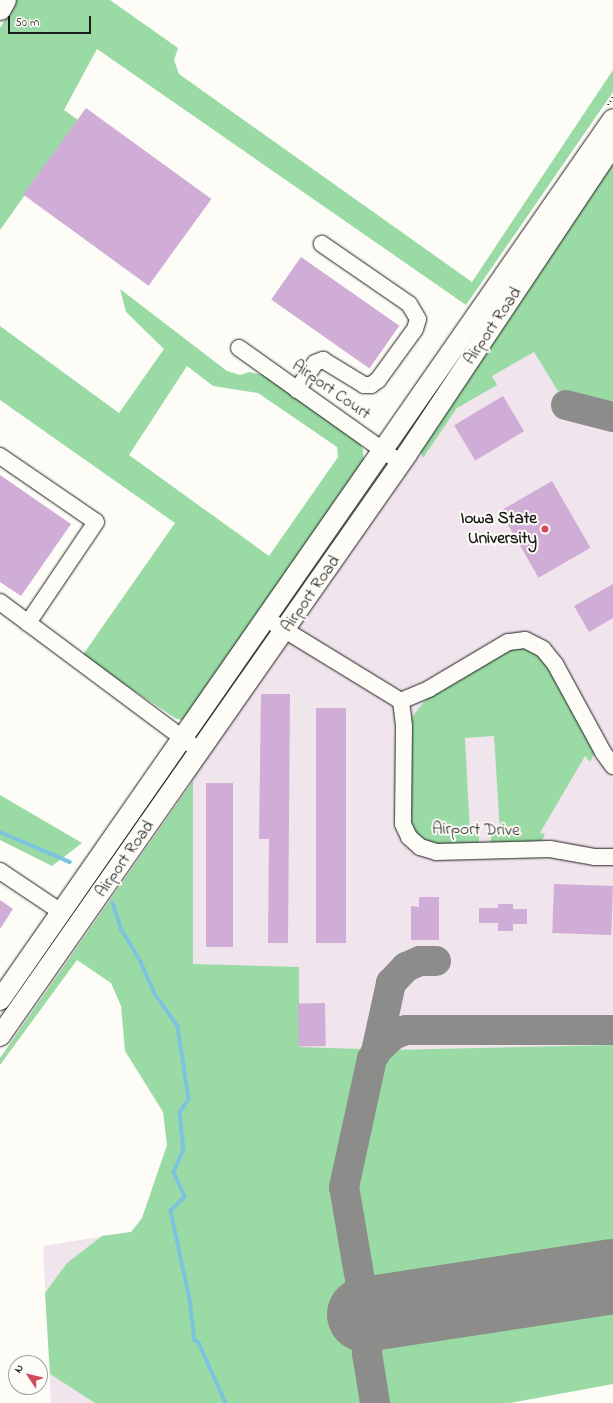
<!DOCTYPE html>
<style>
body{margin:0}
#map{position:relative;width:613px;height:1403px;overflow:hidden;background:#fdfcf7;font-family:"Indie Flower",sans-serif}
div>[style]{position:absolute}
.built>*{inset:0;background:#f0e4ed}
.green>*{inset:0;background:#9adba5}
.stream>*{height:3.5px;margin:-1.75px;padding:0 1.75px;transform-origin:1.75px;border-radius:1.75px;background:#7cc4dd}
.taxiway>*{height:30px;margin:-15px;padding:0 15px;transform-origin:15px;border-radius:15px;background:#8c8c8a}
.runway>*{height:75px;margin:-37.5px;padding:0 37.5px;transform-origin:37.5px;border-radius:37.5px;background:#8c8c8a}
.building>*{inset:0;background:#d0add6;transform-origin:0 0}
.path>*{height:2px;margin-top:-1px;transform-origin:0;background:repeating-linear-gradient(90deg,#1c1c1c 0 1px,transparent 0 4px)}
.roads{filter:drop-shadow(0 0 1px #1c1c1c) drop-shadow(0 0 1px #1c1c1c)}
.minor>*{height:16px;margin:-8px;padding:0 8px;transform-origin:8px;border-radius:8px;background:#fdfcf7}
.major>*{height:20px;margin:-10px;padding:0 10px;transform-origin:10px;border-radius:10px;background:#fdfcf7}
.highway>*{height:22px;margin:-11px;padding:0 11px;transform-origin:11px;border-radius:11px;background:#fdfcf7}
.dots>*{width:11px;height:11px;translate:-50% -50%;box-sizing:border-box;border:2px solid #fdfcf7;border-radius:50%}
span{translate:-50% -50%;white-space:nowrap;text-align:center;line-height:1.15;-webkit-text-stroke:4px #fdfcf7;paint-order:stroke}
.street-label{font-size:17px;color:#1c1c1c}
.poi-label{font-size:17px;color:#1c1c1c;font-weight:700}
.right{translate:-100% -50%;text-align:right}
.north{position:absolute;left:8px;top:1355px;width:40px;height:40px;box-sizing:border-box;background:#fdfcf7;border:1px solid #a3a29f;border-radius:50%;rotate:305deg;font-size:11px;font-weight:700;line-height:16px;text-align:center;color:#1c1c1c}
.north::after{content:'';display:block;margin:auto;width:14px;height:18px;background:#d1495b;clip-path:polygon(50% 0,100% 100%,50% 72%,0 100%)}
.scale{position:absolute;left:8px;top:16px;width:83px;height:18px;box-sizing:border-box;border:2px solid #1c1c1c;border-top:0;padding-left:5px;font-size:12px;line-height:14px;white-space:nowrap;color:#1c1c1c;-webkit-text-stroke:3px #fdfcf7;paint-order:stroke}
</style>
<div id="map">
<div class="built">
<i style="clip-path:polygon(613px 156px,613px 1372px,417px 1403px,51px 1403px,43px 1246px,197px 1221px,141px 858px,193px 781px,189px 778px)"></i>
</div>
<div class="green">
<i style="clip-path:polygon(16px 0,110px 0,178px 48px,174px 60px,179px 74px,472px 282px,613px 70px,613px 92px,466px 305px,97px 49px,64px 110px,78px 120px,0 230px,0 28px)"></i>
<i style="clip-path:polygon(613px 156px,613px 406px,558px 391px,534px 352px,492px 376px,497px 385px,457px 408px,423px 458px,420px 450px)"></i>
<i style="clip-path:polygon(evenodd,120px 289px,227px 371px,240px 375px,249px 372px,267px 376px,358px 441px,363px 449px,364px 465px,184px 721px,175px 718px,82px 656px,175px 523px,0 400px,0 326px,119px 413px,164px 349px,126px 312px,120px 289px,187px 366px,213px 386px,258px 393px,337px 447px,338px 457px,269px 556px,129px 455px,187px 366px)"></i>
<i style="clip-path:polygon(523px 647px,542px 657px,596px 751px,590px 762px,585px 756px,540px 833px,545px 834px,540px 845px,491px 845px,491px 832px,500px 831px,494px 736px,465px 738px,470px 833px,479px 833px,479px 845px,425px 845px,408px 824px,409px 731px,412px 717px,427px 698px,509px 650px)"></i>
<i style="clip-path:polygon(193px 781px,193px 964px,299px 967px,299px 1047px,361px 1049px,332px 1189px,362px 1403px,95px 1403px,50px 1374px,45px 1293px,67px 1263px,102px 1236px,131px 1232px,142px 1218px,167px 1145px,163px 1112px,125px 1051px,121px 1006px,111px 983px,77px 960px,0 1065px,0 1058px)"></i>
<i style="clip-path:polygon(0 795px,82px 843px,52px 866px,0 840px)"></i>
<i style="clip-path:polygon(613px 1045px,613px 1257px,377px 1294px,367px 1276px,352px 1188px,380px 1065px,391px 1050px)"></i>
<i style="clip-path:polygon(613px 1295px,613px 1384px,510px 1403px,382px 1403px,373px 1349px,377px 1332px)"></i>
</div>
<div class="stream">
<i style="left:0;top:832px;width:76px;rotate:23.2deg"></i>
<i style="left:113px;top:903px;width:28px;rotate:72deg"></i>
<i style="left:122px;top:930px;width:37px;rotate:59deg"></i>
<i style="left:141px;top:962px;width:36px;rotate:66deg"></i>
<i style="left:156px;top:995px;width:39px;rotate:55deg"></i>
<i style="left:178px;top:1027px;width:73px;rotate:81.3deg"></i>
<i style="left:189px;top:1099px;width:17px;rotate:123deg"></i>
<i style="left:180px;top:1113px;width:36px;rotate:84deg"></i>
<i style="left:184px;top:1149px;width:25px;rotate:113deg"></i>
<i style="left:174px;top:1172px;width:27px;rotate:66deg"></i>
<i style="left:185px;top:1197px;width:20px;rotate:135deg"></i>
<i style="left:171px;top:1211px;width:91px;rotate:77.9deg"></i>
<i style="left:190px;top:1300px;width:40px;rotate:82.9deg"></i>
<i style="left:195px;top:1340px;width:5px;rotate:37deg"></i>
<i style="left:199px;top:1343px;width:66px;rotate:65.8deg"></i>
</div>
<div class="taxiway">
<i style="left:566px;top:405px;width:49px;rotate:14.3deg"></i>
<i style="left:376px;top:1052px;width:71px;rotate:-77.7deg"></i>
<i style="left:391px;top:983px;width:22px;rotate:-47deg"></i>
<i style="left:406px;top:967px;width:15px;rotate:-23deg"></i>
<i style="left:420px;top:961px;width:16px"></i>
<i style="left:375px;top:1403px;width:51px;rotate:-99.1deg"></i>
<i style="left:367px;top:1353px;width:12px;rotate:-85deg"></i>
<i style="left:368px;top:1341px;width:11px;rotate:-68deg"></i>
<i style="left:372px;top:1331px;width:27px;rotate:-51deg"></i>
<i style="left:389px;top:1310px;width:17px;rotate:-149deg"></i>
<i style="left:374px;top:1301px;width:20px;rotate:-131deg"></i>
<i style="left:361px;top:1286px;width:100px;rotate:-99.7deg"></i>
<i style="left:344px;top:1187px;width:131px;rotate:-77.7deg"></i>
<i style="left:372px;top:1059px;width:10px;rotate:-61deg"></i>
<i style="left:377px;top:1050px;width:22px;rotate:-43deg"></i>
<i style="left:393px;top:1035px;width:14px;rotate:-21deg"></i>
<i style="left:406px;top:1030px;width:207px"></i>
</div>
<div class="runway">
<i style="left:364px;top:1314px;width:252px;rotate:-8.7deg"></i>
</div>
<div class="building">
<i style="left:86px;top:108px;width:155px;height:107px;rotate:36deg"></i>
<i style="left:301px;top:257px;width:120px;height:52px;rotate:35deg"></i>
<i style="left:503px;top:396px;width:41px;height:57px;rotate:59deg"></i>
<i style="clip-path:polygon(0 475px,71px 524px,21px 596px,0 582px)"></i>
<i style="left:552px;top:481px;width:77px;height:60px;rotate:60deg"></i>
<i style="clip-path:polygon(613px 584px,613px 618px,589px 632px,574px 606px)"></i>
<i style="clip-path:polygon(261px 694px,290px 694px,288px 943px,268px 943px,269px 839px,259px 839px)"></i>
<i style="left:316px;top:708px;width:30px;height:235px"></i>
<i style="left:206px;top:783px;width:27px;height:164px"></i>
<i style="left:554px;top:884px;width:59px;height:49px;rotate:2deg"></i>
<i style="clip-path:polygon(419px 897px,439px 897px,439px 940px,411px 940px,411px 906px,419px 907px)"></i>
<i style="clip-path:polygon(0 900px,13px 909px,0 929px)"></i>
<i style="clip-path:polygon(498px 904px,513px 904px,513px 909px,527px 909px,527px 924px,513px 924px,513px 931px,498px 931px,498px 923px,479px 923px,479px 908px,498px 908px)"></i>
<i style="left:325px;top:1003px;width:43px;height:27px;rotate:89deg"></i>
</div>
<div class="path">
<i style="left:608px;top:105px;width:9px;rotate:-58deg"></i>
</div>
<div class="roads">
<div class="minor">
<i style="left:239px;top:348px;width:199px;rotate:35.4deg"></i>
<i style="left:297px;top:390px;width:32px;rotate:-56deg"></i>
<i style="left:315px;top:363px;width:9px;rotate:-21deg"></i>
<i style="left:323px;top:360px;width:48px;rotate:31.4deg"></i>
<i style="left:364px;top:385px;width:7px"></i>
<i style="left:371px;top:385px;width:9px;rotate:-36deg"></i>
<i style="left:378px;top:380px;width:63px;rotate:-54deg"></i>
<i style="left:415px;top:329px;width:10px;rotate:-73deg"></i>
<i style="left:418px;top:319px;width:17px;rotate:-121deg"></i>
<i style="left:409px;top:304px;width:106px;rotate:-145.4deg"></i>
<i style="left:0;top:456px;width:116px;rotate:34.5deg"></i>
<i style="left:96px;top:522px;width:122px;rotate:124deg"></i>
<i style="left:0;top:602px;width:249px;rotate:36.7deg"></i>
<i style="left:267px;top:619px;width:157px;rotate:31.5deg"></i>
<i style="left:613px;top:766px;width:17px;rotate:-126deg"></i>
<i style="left:603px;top:752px;width:100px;rotate:-118.6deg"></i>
<i style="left:555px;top:664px;width:19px;rotate:-129deg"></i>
<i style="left:543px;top:649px;width:20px;rotate:-153deg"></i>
<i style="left:525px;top:640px;width:17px;rotate:173deg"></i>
<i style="left:508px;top:642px;width:92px;rotate:149.3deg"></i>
<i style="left:429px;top:689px;width:30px;rotate:157deg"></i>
<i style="left:401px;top:701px;width:26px;rotate:83deg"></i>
<i style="left:404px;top:727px;width:97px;rotate:90.6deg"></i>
<i style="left:403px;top:824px;width:14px;rotate:65deg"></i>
<i style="left:409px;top:837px;width:15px;rotate:42deg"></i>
<i style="left:420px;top:847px;width:17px;rotate:17deg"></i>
<i style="left:436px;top:852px;width:114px;rotate:-1.5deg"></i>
<i style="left:550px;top:849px;width:46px;rotate:10.1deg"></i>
<i style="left:595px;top:857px;width:18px"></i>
<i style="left:0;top:871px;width:73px;rotate:33.9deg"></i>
</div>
<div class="major">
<i style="left:0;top:1000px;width:1073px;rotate:-55.17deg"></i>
<i style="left:0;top:1036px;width:710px;rotate:-55.03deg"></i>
<i style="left:407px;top:454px;width:371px;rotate:-56.3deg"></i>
</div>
<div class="highway">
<i style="left:0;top:9px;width:10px;rotate:-61deg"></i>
</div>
</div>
<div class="dots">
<i style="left:545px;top:529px;background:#d1495b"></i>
</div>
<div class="street-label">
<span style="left:493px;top:326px;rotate:-56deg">Airport Road</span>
<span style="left:331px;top:390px;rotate:35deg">Airport Court</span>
<span style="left:311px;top:594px;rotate:-55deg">Airport Road</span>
<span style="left:476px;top:830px;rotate:1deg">Airport Drive</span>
<span style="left:125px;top:859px;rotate:-55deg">Airport Road</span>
</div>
<div class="poi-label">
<span class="right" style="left:537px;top:529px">Iowa State<br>University</span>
</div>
<div class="north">N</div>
<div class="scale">50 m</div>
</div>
